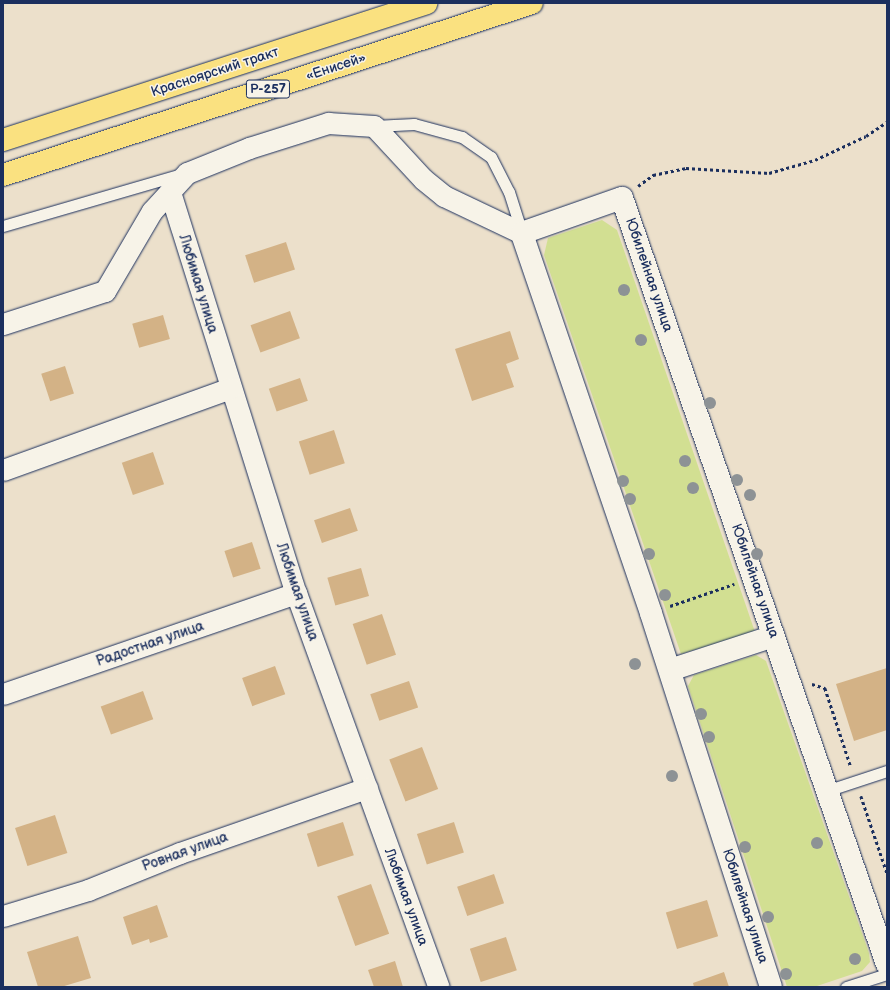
<!DOCTYPE html>
<meta charset="utf-8">
<style>
body{margin:0}
#map{position:relative;width:890px;height:990px;overflow:hidden;background:#ece0cb;font-family:"Balsamiq Sans",sans-serif}
div>[style]{position:absolute}
.green>*{inset:0;background:#d2df92}
.building>*{inset:0;background:#d3b286;transform-origin:0 0}
.path>*{height:2.5px;margin-top:-1.25px;transform-origin:0;background:repeating-linear-gradient(90deg,#1b2f5e 0 3px,transparent 0 6px)}
.roads{filter:drop-shadow(0 0 1px #1b2f5e) drop-shadow(0 0 1px #1b2f5e)}
.service>*{height:11px;margin:-5.5px;padding:0 5.5px;transform-origin:5.5px;border-radius:5.5px;background:#f7f3e8}
.minor>*{height:21px;margin:-10.5px;padding:0 10.5px;transform-origin:10.5px;border-radius:10.5px;background:#f7f3e8}
.secondary>*{height:22px;margin:-11px;padding:0 11px;transform-origin:11px;border-radius:11px;background:#f7f3e8}
.trunk>*{height:22px;margin:-11px;padding:0 11px;transform-origin:11px;border-radius:11px;background:#fae180}
.trees>*{width:12px;height:12px;margin:-6px;border-radius:50%;background:#8d9295}
span{translate:-50% -50%;white-space:nowrap;text-align:center;line-height:1.15;-webkit-text-stroke:3px #f7f3e8;paint-order:stroke}
.shield-label span{padding:1px 3px;background:#f7f3e8;border:1px solid;border-radius:3px;-webkit-text-stroke-width:0}
.shield-label{font-size:13px;color:#1b2f5e;font-weight:700}
.street-label{font-size:14px;color:#1b2f5e}
.frame{position:absolute;inset:0;border:4px solid #1b2f5e;pointer-events:none}
</style>
<div id="map">
<div class="green">
<i style="clip-path:polygon(602px 220px,617px 230px,755px 632px,681px 654px,544px 255px,548px 238px)"></i>
<i style="clip-path:polygon(756px 655px,766px 661px,869px 953px,870px 962px,862px 971px,814px 987px,787px 987px,688px 686px,694px 675px)"></i>
</div>
<div class="building">
<i style="left:286px;top:242px;width:29px;height:43px;rotate:72deg"></i>
<i style="left:290px;top:311px;width:29px;height:42px;rotate:70deg"></i>
<i style="left:163px;top:315px;width:25px;height:32px;rotate:74deg"></i>
<i style="clip-path:polygon(510px 331px,519px 359px,506px 364px,514px 387px,472px 401px,455px 349px)"></i>
<i style="left:65px;top:366px;width:29px;height:25px;rotate:72deg"></i>
<i style="left:300px;top:378px;width:24px;height:33px;rotate:71deg"></i>
<i style="left:334px;top:430px;width:35px;height:37px;rotate:72deg"></i>
<i style="left:153px;top:452px;width:34px;height:33px;rotate:71deg"></i>
<i style="left:350px;top:508px;width:24px;height:38px;rotate:71deg"></i>
<i style="left:252px;top:542px;width:28px;height:29px;rotate:72deg"></i>
<i style="left:361px;top:568px;width:29px;height:35px;rotate:74deg"></i>
<i style="left:382px;top:614px;width:43px;height:31px;rotate:71deg"></i>
<i style="left:275px;top:666px;width:30px;height:35px;rotate:70deg"></i>
<i style="clip-path:polygon(887px 668px,887px 730px,854px 741px,836px 684px)"></i>
<i style="left:409px;top:681px;width:28px;height:41px;rotate:71deg"></i>
<i style="left:143px;top:691px;width:30px;height:45px;rotate:70deg"></i>
<i style="left:422px;top:747px;width:45px;height:35px;rotate:69deg"></i>
<i style="left:55px;top:815px;width:40px;height:42px;rotate:72deg"></i>
<i style="left:343px;top:822px;width:35px;height:38px;rotate:72deg"></i>
<i style="left:454px;top:822px;width:32px;height:39px;rotate:72deg"></i>
<i style="left:494px;top:874px;width:31px;height:39px;rotate:71deg"></i>
<i style="left:371px;top:884px;width:53px;height:36px;rotate:70deg"></i>
<i style="left:707px;top:900px;width:38px;height:43px;rotate:73deg"></i>
<i style="clip-path:polygon(157px 905px,168px 937px,150px 943px,149px 939px,132px 945px,123px 917px)"></i>
<i style="clip-path:polygon(78px 936px,91px 978px,61px 987px,38px 987px,27px 952px)"></i>
<i style="left:506px;top:937px;width:35px;height:38px;rotate:72deg"></i>
<i style="clip-path:polygon(395px 961px,403px 987px,374px 987px,368px 970px)"></i>
<i style="clip-path:polygon(724px 972px,729px 987px,694px 987px,693px 983px)"></i>
</div>
<div class="path">
<i style="left:638px;top:186px;width:19px;rotate:-36deg"></i>
<i style="left:653px;top:175px;width:34px;rotate:-12deg"></i>
<i style="left:686px;top:168px;width:83px;rotate:3.4deg"></i>
<i style="left:769px;top:173px;width:48px;rotate:-15.8deg"></i>
<i style="left:815px;top:160px;width:56px;rotate:-25.2deg"></i>
<i style="left:866px;top:136px;width:25px;rotate:-34deg"></i>
<i style="left:670px;top:606px;width:68px;rotate:-19deg"></i>
<i style="left:812px;top:684px;width:14px;rotate:17deg"></i>
<i style="left:825px;top:688px;width:83px;rotate:71.8deg"></i>
<i style="left:861px;top:796px;width:81px;rotate:71.3deg"></i>
</div>
<div class="roads">
<div class="service">
<i style="left:374px;top:126px;width:40px;rotate:-2.9deg"></i>
<i style="left:414px;top:124px;width:50px;rotate:15.2deg"></i>
<i style="left:462px;top:137px;width:35px;rotate:35deg"></i>
<i style="left:491px;top:157px;width:39px;rotate:63deg"></i>
<i style="left:509px;top:192px;width:43px;rotate:72.4deg"></i>
<i style="left:3px;top:226px;width:186px;rotate:-16.2deg"></i>
<i style="left:826px;top:791px;width:64px;rotate:-18.2deg"></i>
<i style="left:846px;top:987px;width:43px;rotate:-17.6deg"></i>
</div>
<div class="minor">
<i style="left:170px;top:192px;width:420px;rotate:72.6deg"></i>
<i style="left:296px;top:593px;width:419px;rotate:70.1deg"></i>
<i style="left:3px;top:324px;width:107px;rotate:-17.9deg"></i>
<i style="left:105px;top:291px;width:93px;rotate:-59.6deg"></i>
<i style="left:152px;top:211px;width:52px;rotate:-47.4deg"></i>
<i style="left:187px;top:173px;width:67px;rotate:-22deg"></i>
<i style="left:249px;top:148px;width:83px;rotate:-17.6deg"></i>
<i style="left:328px;top:123px;width:46px;rotate:3.7deg"></i>
<i style="left:374px;top:126px;width:72px;rotate:47.2deg"></i>
<i style="left:423px;top:179px;width:27px;rotate:39deg"></i>
<i style="left:444px;top:196px;width:86px;rotate:25.4deg"></i>
<i style="left:3px;top:470px;width:242px;rotate:-19.8deg"></i>
<i style="left:3px;top:694px;width:310px;rotate:-19deg"></i>
<i style="left:3px;top:916px;width:89px;rotate:-17deg"></i>
<i style="left:88px;top:890px;width:99px;rotate:-21.9deg"></i>
<i style="left:180px;top:853px;width:198px;rotate:-19.2deg"></i>
</div>
<div class="secondary">
<i style="left:670px;top:670px;width:109px;rotate:-18.1deg"></i>
<i style="left:771px;top:987px;width:393px;rotate:-107.8deg"></i>
<i style="left:651px;top:613px;width:401px;rotate:-108.8deg"></i>
<i style="left:522px;top:233px;width:106px;rotate:-19.3deg"></i>
<i style="left:622px;top:198px;width:811px;rotate:70.92deg"></i>
</div>
<div class="trunk">
<i style="left:3px;top:140px;width:445px;rotate:-17.9deg"></i>
<i style="left:3px;top:175px;width:556px;rotate:-18.01deg"></i>
</div>
</div>
<div class="trees">
<i style="left:624px;top:290px"></i>
<i style="left:641px;top:340px"></i>
<i style="left:710px;top:403px"></i>
<i style="left:685px;top:461px"></i>
<i style="left:737px;top:480px"></i>
<i style="left:623px;top:481px"></i>
<i style="left:693px;top:488px"></i>
<i style="left:750px;top:495px"></i>
<i style="left:630px;top:499px"></i>
<i style="left:649px;top:554px"></i>
<i style="left:757px;top:554px"></i>
<i style="left:665px;top:595px"></i>
<i style="left:635px;top:664px"></i>
<i style="left:701px;top:714px"></i>
<i style="left:709px;top:737px"></i>
<i style="left:672px;top:776px"></i>
<i style="left:817px;top:843px"></i>
<i style="left:745px;top:847px"></i>
<i style="left:768px;top:917px"></i>
<i style="left:855px;top:959px"></i>
<i style="left:786px;top:974px"></i>
</div>
<div class="shield-label">
<span style="left:268px;top:89px">Р-257</span>
</div>
<div class="street-label">
<span style="left:336px;top:67px;rotate:-18deg">«Енисей»</span>
<span style="left:215px;top:72px;rotate:-18deg">Красноярский тракт</span>
<span style="left:649px;top:275px;rotate:71deg">Юбилейная улица</span>
<span style="left:198px;top:284px;rotate:73deg">Любимая улица</span>
<span style="left:755px;top:581px;rotate:71deg">Юбилейная улица</span>
<span style="left:297px;top:592px;rotate:71deg">Любимая улица</span>
<span style="left:150px;top:644px;rotate:-19deg">Радостная улица</span>
<span style="left:185px;top:852px;rotate:-20deg">Ровная улица</span>
<span style="left:406px;top:897px;rotate:70deg">Любимая улица</span>
<span style="left:745px;top:906px;rotate:72deg">Юбилейная улица</span>
</div>
<div class="frame"></div>
</div>
